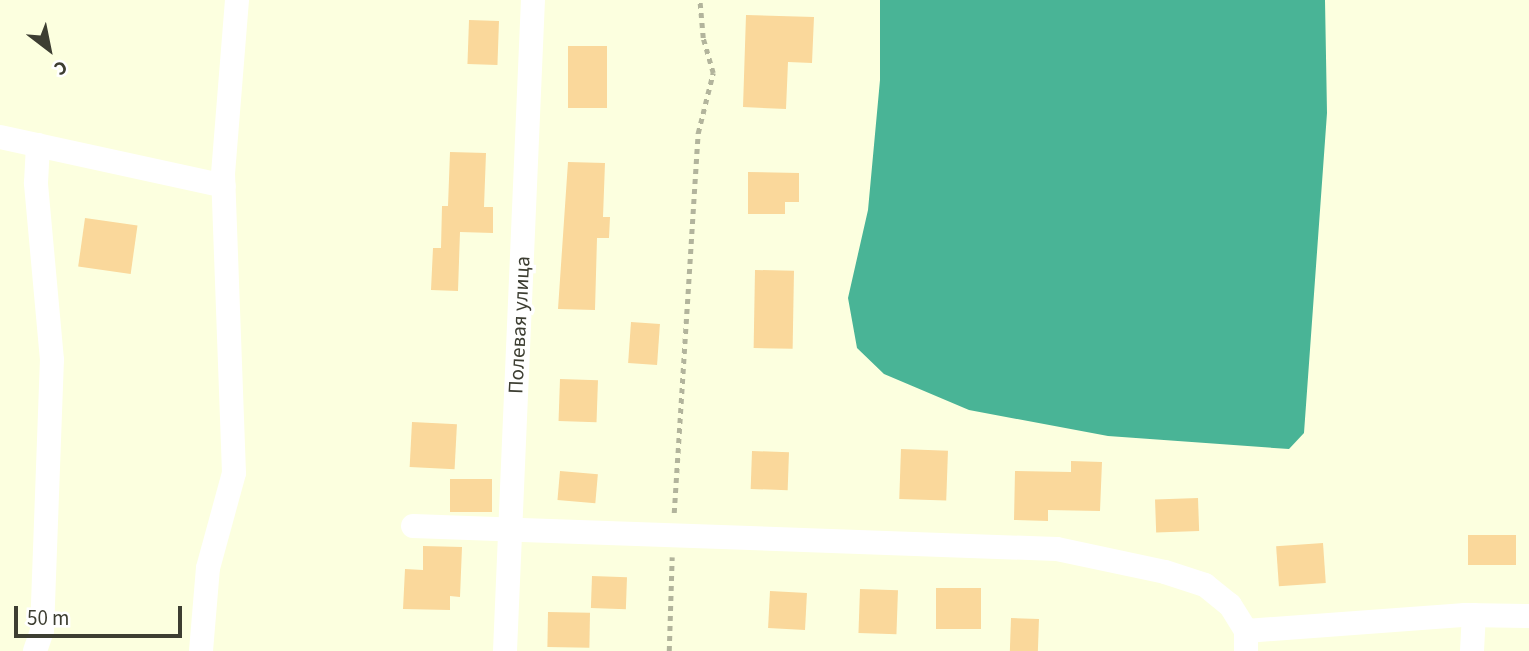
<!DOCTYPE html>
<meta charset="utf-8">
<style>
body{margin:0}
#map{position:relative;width:1529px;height:651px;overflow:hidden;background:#fcffdf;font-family:"Source Sans 3",sans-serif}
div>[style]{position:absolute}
.water>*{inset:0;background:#49b496}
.building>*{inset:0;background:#fad89b;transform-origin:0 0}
.path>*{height:4.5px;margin-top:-2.25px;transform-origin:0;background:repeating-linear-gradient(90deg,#b2b49c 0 5px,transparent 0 10px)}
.minor>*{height:24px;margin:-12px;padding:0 12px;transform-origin:12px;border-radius:12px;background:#fff}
span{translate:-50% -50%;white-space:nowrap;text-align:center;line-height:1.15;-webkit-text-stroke:7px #fff;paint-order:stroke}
.street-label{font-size:21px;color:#3d3e32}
.north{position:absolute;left:14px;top:14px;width:70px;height:70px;-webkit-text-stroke:5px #fff;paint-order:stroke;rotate:148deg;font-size:19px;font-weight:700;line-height:28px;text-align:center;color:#3d3e32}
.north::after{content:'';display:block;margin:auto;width:24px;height:32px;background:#3d3e32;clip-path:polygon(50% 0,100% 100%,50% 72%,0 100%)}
.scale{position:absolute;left:14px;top:606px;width:168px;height:32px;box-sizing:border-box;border:4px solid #3d3e32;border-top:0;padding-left:9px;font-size:21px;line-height:24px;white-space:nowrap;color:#3d3e32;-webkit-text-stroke:5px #fff;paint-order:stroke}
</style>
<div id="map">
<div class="water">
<i style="clip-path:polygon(880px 0,1325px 0,1327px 113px,1304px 433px,1289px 449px,1108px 436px,969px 410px,884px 374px,857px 348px,848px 298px,868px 210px,880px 80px)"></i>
</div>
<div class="building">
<i style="clip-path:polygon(746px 15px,814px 17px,812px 63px,788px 62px,786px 109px,743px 107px)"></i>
<i style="left:469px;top:20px;width:30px;height:44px;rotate:2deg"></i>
<i style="left:568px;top:46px;width:39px;height:62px"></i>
<i style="clip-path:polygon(450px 152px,486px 153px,484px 207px,493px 207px,493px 233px,460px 232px,458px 291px,431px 290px,433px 248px,441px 248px,442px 206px,448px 206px)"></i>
<i style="clip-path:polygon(568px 162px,605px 163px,603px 217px,610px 217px,609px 238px,597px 238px,595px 310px,558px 309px)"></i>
<i style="clip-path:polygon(748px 172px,799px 173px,799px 202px,785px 202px,785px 214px,748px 214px)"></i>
<i style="left:85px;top:218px;width:53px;height:49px;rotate:8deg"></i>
<i style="left:755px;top:270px;width:39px;height:78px;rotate:1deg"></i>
<i style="left:631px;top:322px;width:29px;height:41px;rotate:4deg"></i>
<i style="left:560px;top:379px;width:38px;height:42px;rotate:2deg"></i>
<i style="left:412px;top:422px;width:45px;height:45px;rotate:3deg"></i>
<i style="left:901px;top:449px;width:47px;height:50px;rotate:2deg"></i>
<i style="left:752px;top:451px;width:37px;height:38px;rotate:2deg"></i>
<i style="clip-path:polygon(1071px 461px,1102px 462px,1100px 511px,1048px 510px,1048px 521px,1014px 520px,1015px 471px,1071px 472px)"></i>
<i style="left:560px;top:471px;width:38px;height:29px;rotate:5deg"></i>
<i style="left:450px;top:479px;width:42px;height:33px"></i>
<i style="left:1198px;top:498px;width:33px;height:43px;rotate:88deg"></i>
<i style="left:1516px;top:535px;width:30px;height:48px;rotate:90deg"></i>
<i style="left:1323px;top:543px;width:40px;height:47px;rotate:86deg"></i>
<i style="clip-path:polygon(423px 546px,462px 547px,460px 597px,450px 596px,450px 610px,403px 609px,405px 569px,423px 570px)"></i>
<i style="left:592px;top:576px;width:35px;height:32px;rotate:2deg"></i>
<i style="left:981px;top:588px;width:41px;height:45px;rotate:90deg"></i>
<i style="left:860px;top:589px;width:38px;height:44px;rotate:2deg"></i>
<i style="left:770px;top:591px;width:37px;height:37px;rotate:3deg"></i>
<i style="left:548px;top:612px;width:42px;height:35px;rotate:1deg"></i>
<i style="left:1011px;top:618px;width:28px;height:33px;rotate:2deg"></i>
</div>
<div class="path">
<i style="left:674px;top:513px;width:381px;rotate:-86.4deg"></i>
<i style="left:698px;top:133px;width:62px;rotate:-76deg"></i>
<i style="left:713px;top:73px;width:36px;rotate:-106deg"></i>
<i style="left:703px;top:38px;width:38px;rotate:-95deg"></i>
<i style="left:669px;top:651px;width:94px;rotate:-88.2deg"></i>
</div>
<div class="minor">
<i style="left:0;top:137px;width:229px;rotate:12.3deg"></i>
<i style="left:413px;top:526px;width:644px;rotate:2.05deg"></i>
<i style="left:1057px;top:549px;width:110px;rotate:12deg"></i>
<i style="left:1165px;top:572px;width:42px;rotate:18deg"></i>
<i style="left:1205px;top:585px;width:32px;rotate:39deg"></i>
<i style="left:1230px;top:605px;width:31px;rotate:58deg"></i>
<i style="left:1246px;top:631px;width:20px;rotate:90deg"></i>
<i style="left:1246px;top:631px;width:220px;rotate:-4.2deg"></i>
<i style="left:1465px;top:615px;width:64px;rotate:0.9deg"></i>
<i style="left:35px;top:651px;width:21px;rotate:-71deg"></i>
<i style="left:42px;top:631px;width:271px;rotate:-87.9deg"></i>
<i style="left:52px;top:360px;width:178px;rotate:-95.2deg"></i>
<i style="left:36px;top:183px;width:38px;rotate:-87deg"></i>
<i style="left:201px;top:651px;width:83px;rotate:-85.2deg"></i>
<i style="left:208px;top:568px;width:98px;rotate:-74.7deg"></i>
<i style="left:234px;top:473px;width:299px;rotate:-92.1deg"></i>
<i style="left:223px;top:174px;width:175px;rotate:-85.4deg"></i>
<i style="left:505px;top:651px;width:652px;rotate:-87.54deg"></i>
<i style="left:1472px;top:651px;width:36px;rotate:-87deg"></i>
</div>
<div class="street-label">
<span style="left:519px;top:325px;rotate:-87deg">Полевая улица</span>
</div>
<div class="north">С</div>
<div class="scale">50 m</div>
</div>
